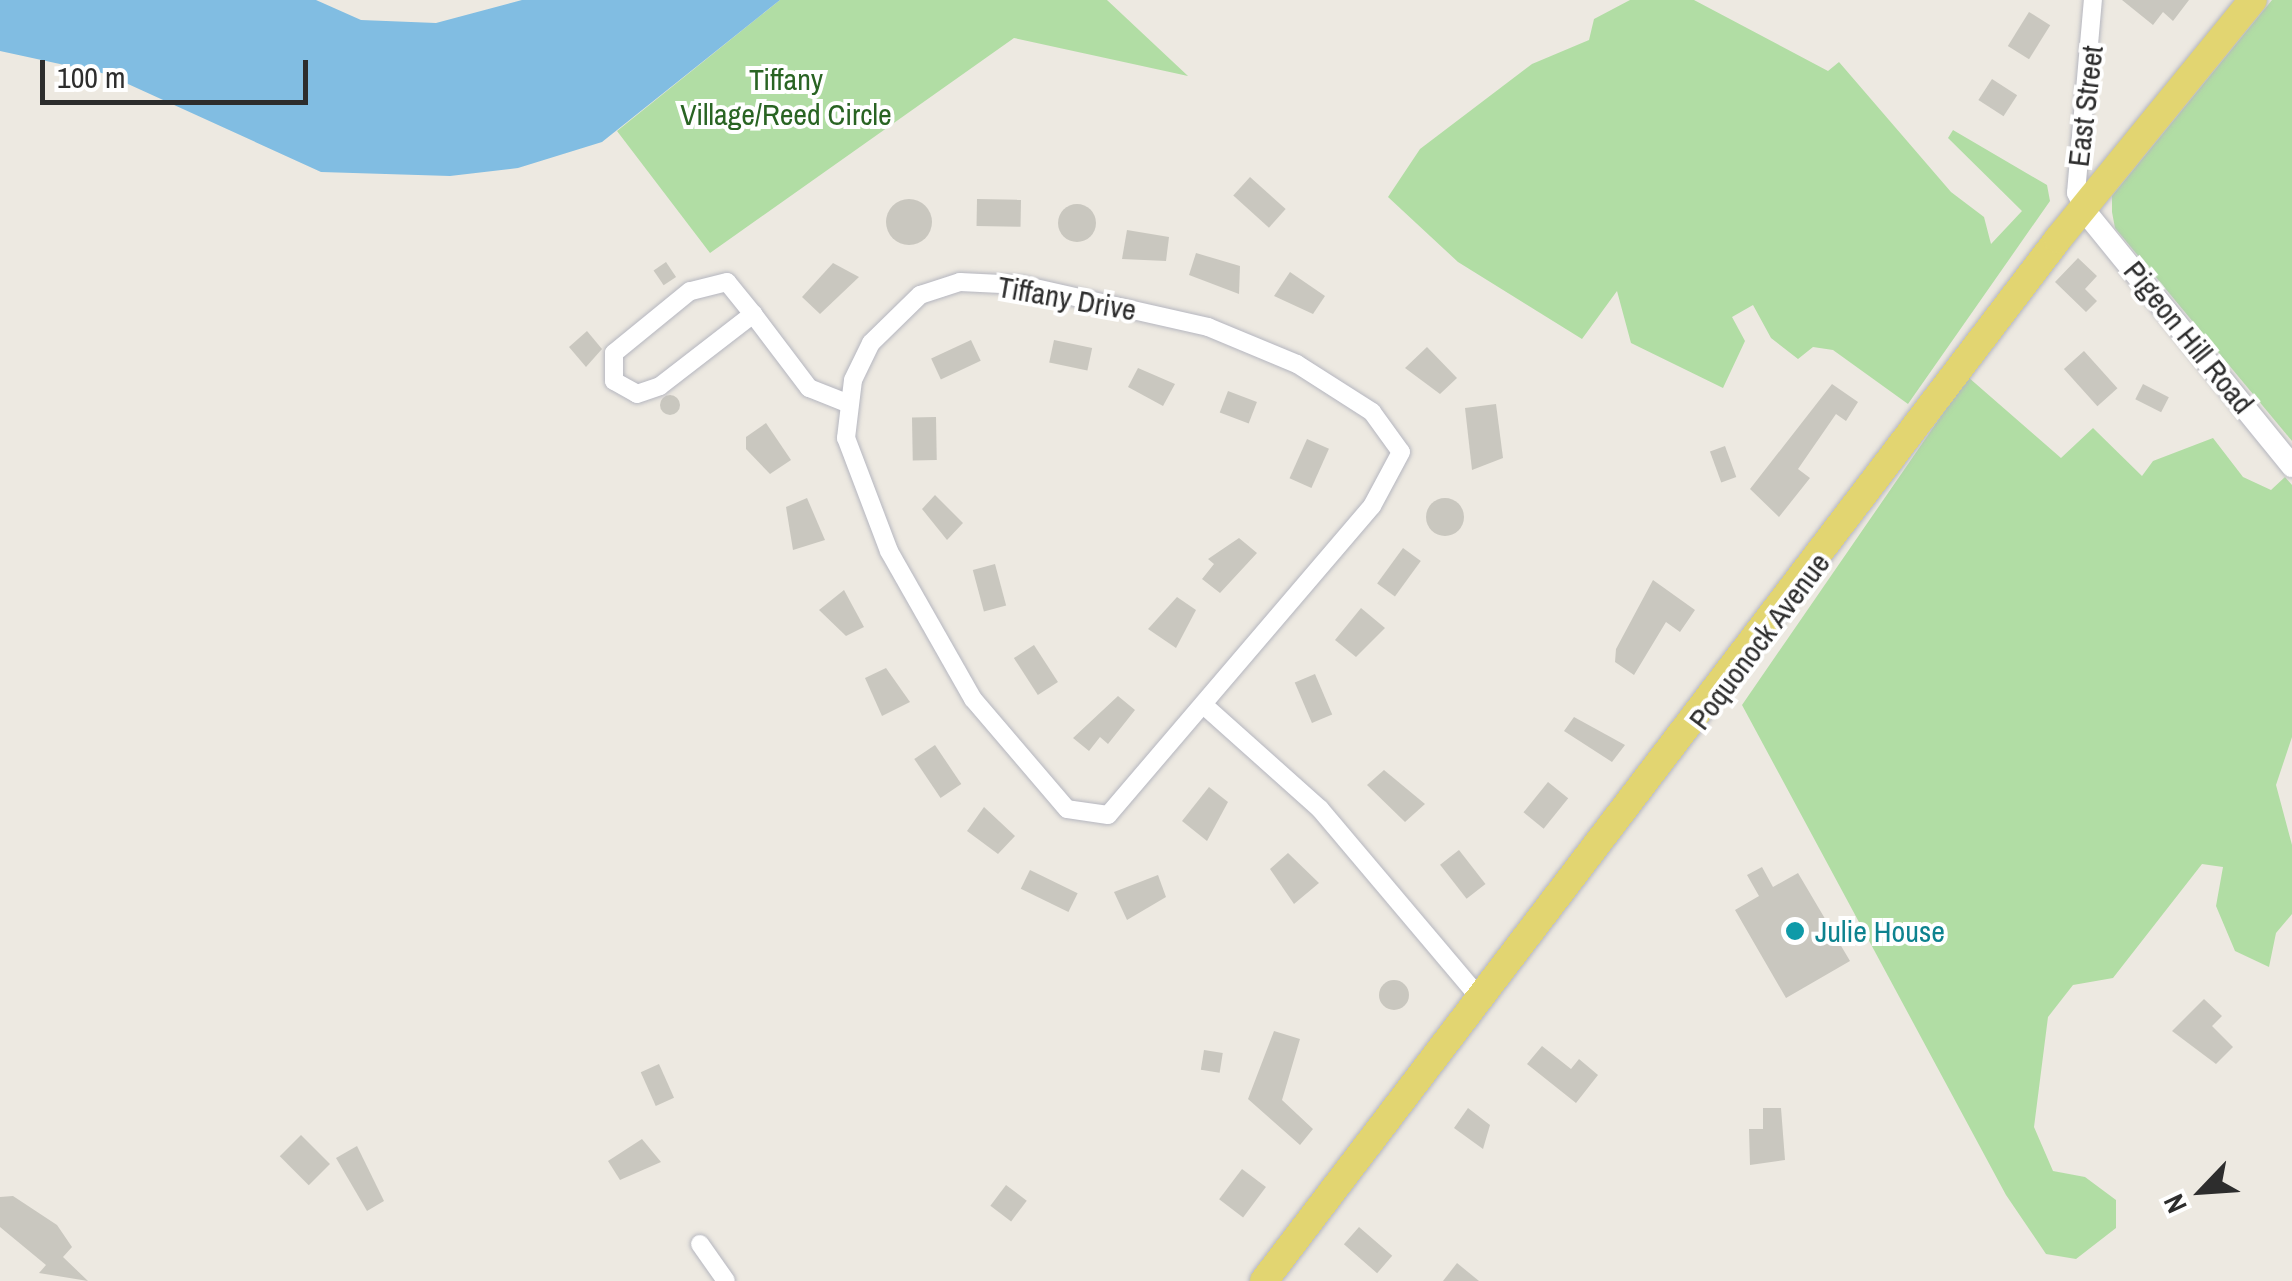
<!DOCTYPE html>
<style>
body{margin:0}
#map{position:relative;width:2292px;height:1281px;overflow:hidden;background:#ede9e1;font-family:"Archivo Narrow",sans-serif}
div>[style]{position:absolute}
.green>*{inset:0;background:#b1dda4}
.water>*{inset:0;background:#81bde2}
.building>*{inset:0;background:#c9c7bf;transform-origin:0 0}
.round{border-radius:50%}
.roads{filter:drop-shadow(0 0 2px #b5b6bf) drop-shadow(0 0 2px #b5b6bf)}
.minor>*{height:18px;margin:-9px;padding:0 9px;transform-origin:9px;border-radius:9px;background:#fff}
.tertiary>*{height:22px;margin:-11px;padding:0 11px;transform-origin:11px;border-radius:11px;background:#fff}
.primary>*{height:28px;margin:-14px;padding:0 14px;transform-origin:14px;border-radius:14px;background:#e2d571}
.dots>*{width:28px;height:28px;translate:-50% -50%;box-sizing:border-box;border:5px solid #fff;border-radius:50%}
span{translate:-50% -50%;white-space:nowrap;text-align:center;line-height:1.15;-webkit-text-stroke:8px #fff;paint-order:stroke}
.park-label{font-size:30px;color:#296423}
.street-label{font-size:30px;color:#2d2d2d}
.culture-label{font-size:30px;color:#0d838f}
.left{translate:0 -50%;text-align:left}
.north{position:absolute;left:2152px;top:1141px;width:100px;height:100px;-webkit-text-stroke:8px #fff;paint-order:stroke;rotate:245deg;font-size:28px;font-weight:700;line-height:40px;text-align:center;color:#2d2d2d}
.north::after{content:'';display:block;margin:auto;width:35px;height:45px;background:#2d2d2d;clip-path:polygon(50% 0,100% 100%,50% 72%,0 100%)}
.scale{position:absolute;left:40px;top:60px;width:268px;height:45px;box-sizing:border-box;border:5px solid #2d2d2d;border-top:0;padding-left:12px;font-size:30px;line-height:35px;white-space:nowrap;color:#2d2d2d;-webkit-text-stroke:8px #fff;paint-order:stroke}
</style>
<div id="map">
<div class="green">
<i style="clip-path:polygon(780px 0,1107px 0,1188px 76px,1014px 38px,710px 253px,617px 131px)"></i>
<i style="clip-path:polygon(1630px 0,1694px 0,1828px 71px,1839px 62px,1951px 192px,1984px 217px,1991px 244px,2022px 211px,1948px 138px,1953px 130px,2047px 185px,2050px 201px,1908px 404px,1833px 350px,1813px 347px,1798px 359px,1771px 338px,1753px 305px,1732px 317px,1745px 341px,1723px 388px,1631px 343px,1617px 291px,1582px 339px,1458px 262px,1388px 197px,1420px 149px,1532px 64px,1589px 40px,1594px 19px)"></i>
<i style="clip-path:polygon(2272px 0,2292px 0,2292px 441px,2115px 228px,2112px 212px,2112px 196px)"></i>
<i style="clip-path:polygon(1968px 377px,2061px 458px,2093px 428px,2142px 476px,2153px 461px,2213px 438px,2243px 477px,2271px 490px,2285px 477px,2292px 485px,2292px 737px,2276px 785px,2292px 845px,2292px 914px,2276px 933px,2269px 967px,2235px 951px,2216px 906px,2223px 867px,2202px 864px,2113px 978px,2073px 985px,2048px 1017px,2034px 1127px,2053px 1171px,2085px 1177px,2116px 1200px,2116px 1228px,2076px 1259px,2046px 1254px,2006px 1195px,1742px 705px)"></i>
</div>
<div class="water">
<i style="clip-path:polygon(0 0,316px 0,361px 20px,436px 23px,522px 0,780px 0,602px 142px,518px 168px,450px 176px,321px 172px,106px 74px,0 51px)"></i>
</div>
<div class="building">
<i style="clip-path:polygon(2122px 0,2189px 0,2173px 21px,2163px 12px,2153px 25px)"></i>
<i style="left:2029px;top:12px;width:25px;height:40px;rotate:32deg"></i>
<i style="left:1992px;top:79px;width:30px;height:25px;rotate:33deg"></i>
<i style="left:1250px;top:177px;width:48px;height:25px;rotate:42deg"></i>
<i style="left:977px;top:199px;width:44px;height:27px;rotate:1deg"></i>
<i class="round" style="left:886px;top:199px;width:46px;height:46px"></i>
<i class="round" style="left:1058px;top:204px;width:38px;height:38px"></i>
<i style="clip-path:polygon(1127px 230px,1169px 237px,1166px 261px,1122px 259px)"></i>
<i style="clip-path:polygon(1196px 253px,1240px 266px,1239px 294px,1189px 275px)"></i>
<i style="clip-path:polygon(2078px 258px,2097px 276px,2085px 289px,2097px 301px,2086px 312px,2055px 282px)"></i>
<i style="left:666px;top:262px;width:18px;height:15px;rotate:56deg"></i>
<i style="clip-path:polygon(833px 263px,859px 277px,820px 314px,802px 297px)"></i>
<i style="clip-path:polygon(1290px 272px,1325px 296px,1313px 314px,1274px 296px)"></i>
<i style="clip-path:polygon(587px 331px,602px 349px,586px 367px,569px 347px)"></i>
<i style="left:971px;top:340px;width:23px;height:44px;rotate:65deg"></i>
<i style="left:1054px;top:340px;width:39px;height:23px;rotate:12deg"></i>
<i style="clip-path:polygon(1427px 347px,1457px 378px,1440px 394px,1405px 368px)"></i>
<i style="left:2084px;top:351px;width:50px;height:27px;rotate:48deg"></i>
<i style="clip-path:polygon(1138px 368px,1175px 384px,1163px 406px,1128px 387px)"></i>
<i style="clip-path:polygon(1832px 384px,1858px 402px,1846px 421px,1836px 414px,1798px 469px,1810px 478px,1779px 517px,1750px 489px)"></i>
<i style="left:2143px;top:384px;width:29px;height:17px;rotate:27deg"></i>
<i style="left:1228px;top:391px;width:31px;height:23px;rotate:21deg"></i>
<i class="round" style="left:660px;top:395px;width:20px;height:20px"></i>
<i style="clip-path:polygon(1496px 404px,1503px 458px,1472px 470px,1465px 408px)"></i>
<i style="left:936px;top:417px;width:43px;height:24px;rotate:89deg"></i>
<i style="clip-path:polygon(766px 423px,791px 460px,770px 474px,746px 449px,746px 437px)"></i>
<i style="left:1307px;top:439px;width:24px;height:43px;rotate:24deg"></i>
<i style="left:1725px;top:446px;width:33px;height:16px;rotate:70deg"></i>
<i style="clip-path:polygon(935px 495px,963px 523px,947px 540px,922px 509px)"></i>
<i class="round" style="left:1426px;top:498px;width:38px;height:38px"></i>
<i style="clip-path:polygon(807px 498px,825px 540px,793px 550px,786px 507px)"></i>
<i style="clip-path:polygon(1239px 538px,1257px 553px,1220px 593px,1202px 579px,1214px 564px,1208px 559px)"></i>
<i style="left:1403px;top:548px;width:22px;height:44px;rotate:36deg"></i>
<i style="left:995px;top:564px;width:43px;height:23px;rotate:75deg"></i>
<i style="clip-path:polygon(1653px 580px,1695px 610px,1680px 632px,1666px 622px,1634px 675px,1615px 662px,1616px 649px)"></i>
<i style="clip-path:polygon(844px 590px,864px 627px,846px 636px,819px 610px)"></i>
<i style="clip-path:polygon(1177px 597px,1196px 610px,1176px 648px,1148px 629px)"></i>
<i style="clip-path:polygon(1361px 608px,1385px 628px,1356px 657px,1335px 640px)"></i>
<i style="left:1034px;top:645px;width:44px;height:24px;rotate:57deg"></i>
<i style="clip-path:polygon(886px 668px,910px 702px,882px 716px,865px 678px)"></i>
<i style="left:1315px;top:674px;width:44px;height:22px;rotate:67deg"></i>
<i style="clip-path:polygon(1118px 696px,1135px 710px,1108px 744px,1100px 737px,1089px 751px,1073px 738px)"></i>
<i style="clip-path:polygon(1574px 717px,1625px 745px,1612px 762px,1564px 731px)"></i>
<i style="left:935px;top:745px;width:47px;height:25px;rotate:56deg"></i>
<i style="clip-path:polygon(1384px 770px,1425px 804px,1405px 822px,1367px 785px)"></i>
<i style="left:1548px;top:782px;width:26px;height:39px;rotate:39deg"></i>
<i style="clip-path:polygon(1209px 787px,1228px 802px,1207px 841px,1182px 821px)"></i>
<i style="clip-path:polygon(984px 807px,1015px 836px,998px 854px,967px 831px)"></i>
<i style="left:1459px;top:850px;width:43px;height:24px;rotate:52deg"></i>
<i style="clip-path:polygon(1288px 853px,1319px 883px,1294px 904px,1270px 869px)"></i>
<i style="clip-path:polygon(1762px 867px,1773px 887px,1798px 873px,1850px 961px,1786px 998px,1735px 910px,1759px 896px,1747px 875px)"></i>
<i style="left:1030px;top:870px;width:53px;height:21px;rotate:26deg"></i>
<i style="clip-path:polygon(1158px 875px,1166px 897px,1127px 920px,1114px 892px)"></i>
<i class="round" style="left:1379px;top:980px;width:30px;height:30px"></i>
<i style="clip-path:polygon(2204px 999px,2222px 1016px,2212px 1026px,2233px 1047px,2216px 1064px,2172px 1031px)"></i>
<i style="clip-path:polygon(1274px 1031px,1300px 1039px,1282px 1100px,1313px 1129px,1300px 1145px,1248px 1099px)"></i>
<i style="clip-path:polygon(1542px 1046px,1571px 1069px,1579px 1059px,1598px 1075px,1576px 1103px,1527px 1064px)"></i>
<i style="left:1204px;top:1050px;width:19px;height:20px;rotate:9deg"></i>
<i style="left:659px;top:1064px;width:37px;height:20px;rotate:66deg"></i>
<i style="clip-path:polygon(1468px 1108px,1490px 1125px,1483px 1149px,1454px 1128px)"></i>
<i style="clip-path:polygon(1763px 1108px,1781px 1108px,1785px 1160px,1750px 1165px,1749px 1129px,1763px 1129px)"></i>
<i style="left:301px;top:1135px;width:41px;height:30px;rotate:45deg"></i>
<i style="clip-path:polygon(642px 1139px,661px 1162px,620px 1180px,608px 1161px)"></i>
<i style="clip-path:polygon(357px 1146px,384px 1201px,367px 1211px,336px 1158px)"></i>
<i style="left:1242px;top:1169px;width:30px;height:38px;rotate:37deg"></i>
<i style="left:1006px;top:1185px;width:26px;height:26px;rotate:37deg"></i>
<i style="clip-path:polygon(13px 1196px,57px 1225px,72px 1247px,63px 1257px,88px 1281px,39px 1273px,46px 1265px,0 1227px,0 1197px)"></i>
<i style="left:1359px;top:1227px;width:44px;height:23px;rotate:41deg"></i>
<i style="clip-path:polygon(1457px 1263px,1479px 1281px,1443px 1281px)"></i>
</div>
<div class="roads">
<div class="minor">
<i style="left:2084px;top:210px;width:19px;rotate:-115deg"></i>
<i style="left:2076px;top:193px;width:194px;rotate:-85deg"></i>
<i style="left:960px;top:282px;width:62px;rotate:2.8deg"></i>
<i style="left:1022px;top:285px;width:191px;rotate:12.7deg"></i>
<i style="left:1208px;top:327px;width:96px;rotate:22.6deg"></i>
<i style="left:1297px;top:364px;width:89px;rotate:32.6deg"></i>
<i style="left:1372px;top:412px;width:49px;rotate:54.1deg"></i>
<i style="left:1401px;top:452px;width:61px;rotate:118.2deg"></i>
<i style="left:1372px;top:506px;width:406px;rotate:130.5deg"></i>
<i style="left:1108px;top:815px;width:41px;rotate:-171.7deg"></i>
<i style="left:1067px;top:809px;width:145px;rotate:-130.5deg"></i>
<i style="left:973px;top:699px;width:170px;rotate:-119.6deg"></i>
<i style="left:889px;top:551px;width:121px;rotate:-110.8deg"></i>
<i style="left:846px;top:438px;width:58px;rotate:-83.1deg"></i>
<i style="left:853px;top:380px;width:41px;rotate:-64.1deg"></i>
<i style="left:871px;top:343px;width:69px;rotate:-44.4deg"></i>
<i style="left:920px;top:295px;width:42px;rotate:-18deg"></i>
<i style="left:753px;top:314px;width:41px;rotate:-129.1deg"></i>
<i style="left:727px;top:282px;width:38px;rotate:166deg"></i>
<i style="left:690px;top:291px;width:98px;rotate:140.8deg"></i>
<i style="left:614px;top:353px;width:28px;rotate:90deg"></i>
<i style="left:614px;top:381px;width:26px;rotate:29deg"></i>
<i style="left:637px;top:394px;width:24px;rotate:-19deg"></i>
<i style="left:660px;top:386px;width:118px;rotate:-37.7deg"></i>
<i style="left:753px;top:314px;width:93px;rotate:52.9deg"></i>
<i style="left:809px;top:388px;width:41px;rotate:21.5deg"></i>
<i style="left:1207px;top:708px;width:152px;rotate:41.8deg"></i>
<i style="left:1320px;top:809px;width:251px;rotate:49.8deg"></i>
<i style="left:700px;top:1244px;width:45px;rotate:54.9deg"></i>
</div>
<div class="tertiary">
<i style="left:2084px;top:210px;width:330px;rotate:50.9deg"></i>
</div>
<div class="primary">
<i style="left:1264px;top:1281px;width:1310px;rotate:-52.69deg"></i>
<i style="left:2058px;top:239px;width:308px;rotate:-50.8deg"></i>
</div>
</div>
<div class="dots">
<i style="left:1795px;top:931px;background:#0f9aa8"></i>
</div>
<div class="park-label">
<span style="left:786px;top:96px">Tiffany<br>Village/Reed Circle</span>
</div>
<div class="street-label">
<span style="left:2085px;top:106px;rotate:-83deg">East Street</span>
<span style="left:1067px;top:298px;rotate:10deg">Tiffany Drive</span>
<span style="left:2189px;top:337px;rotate:51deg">Pigeon Hill Road</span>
<span style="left:1759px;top:641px;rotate:-53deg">Poquonock Avenue</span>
</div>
<div class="culture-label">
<span class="left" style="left:1815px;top:931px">Julie House</span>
</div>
<div class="north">N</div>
<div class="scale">100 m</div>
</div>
